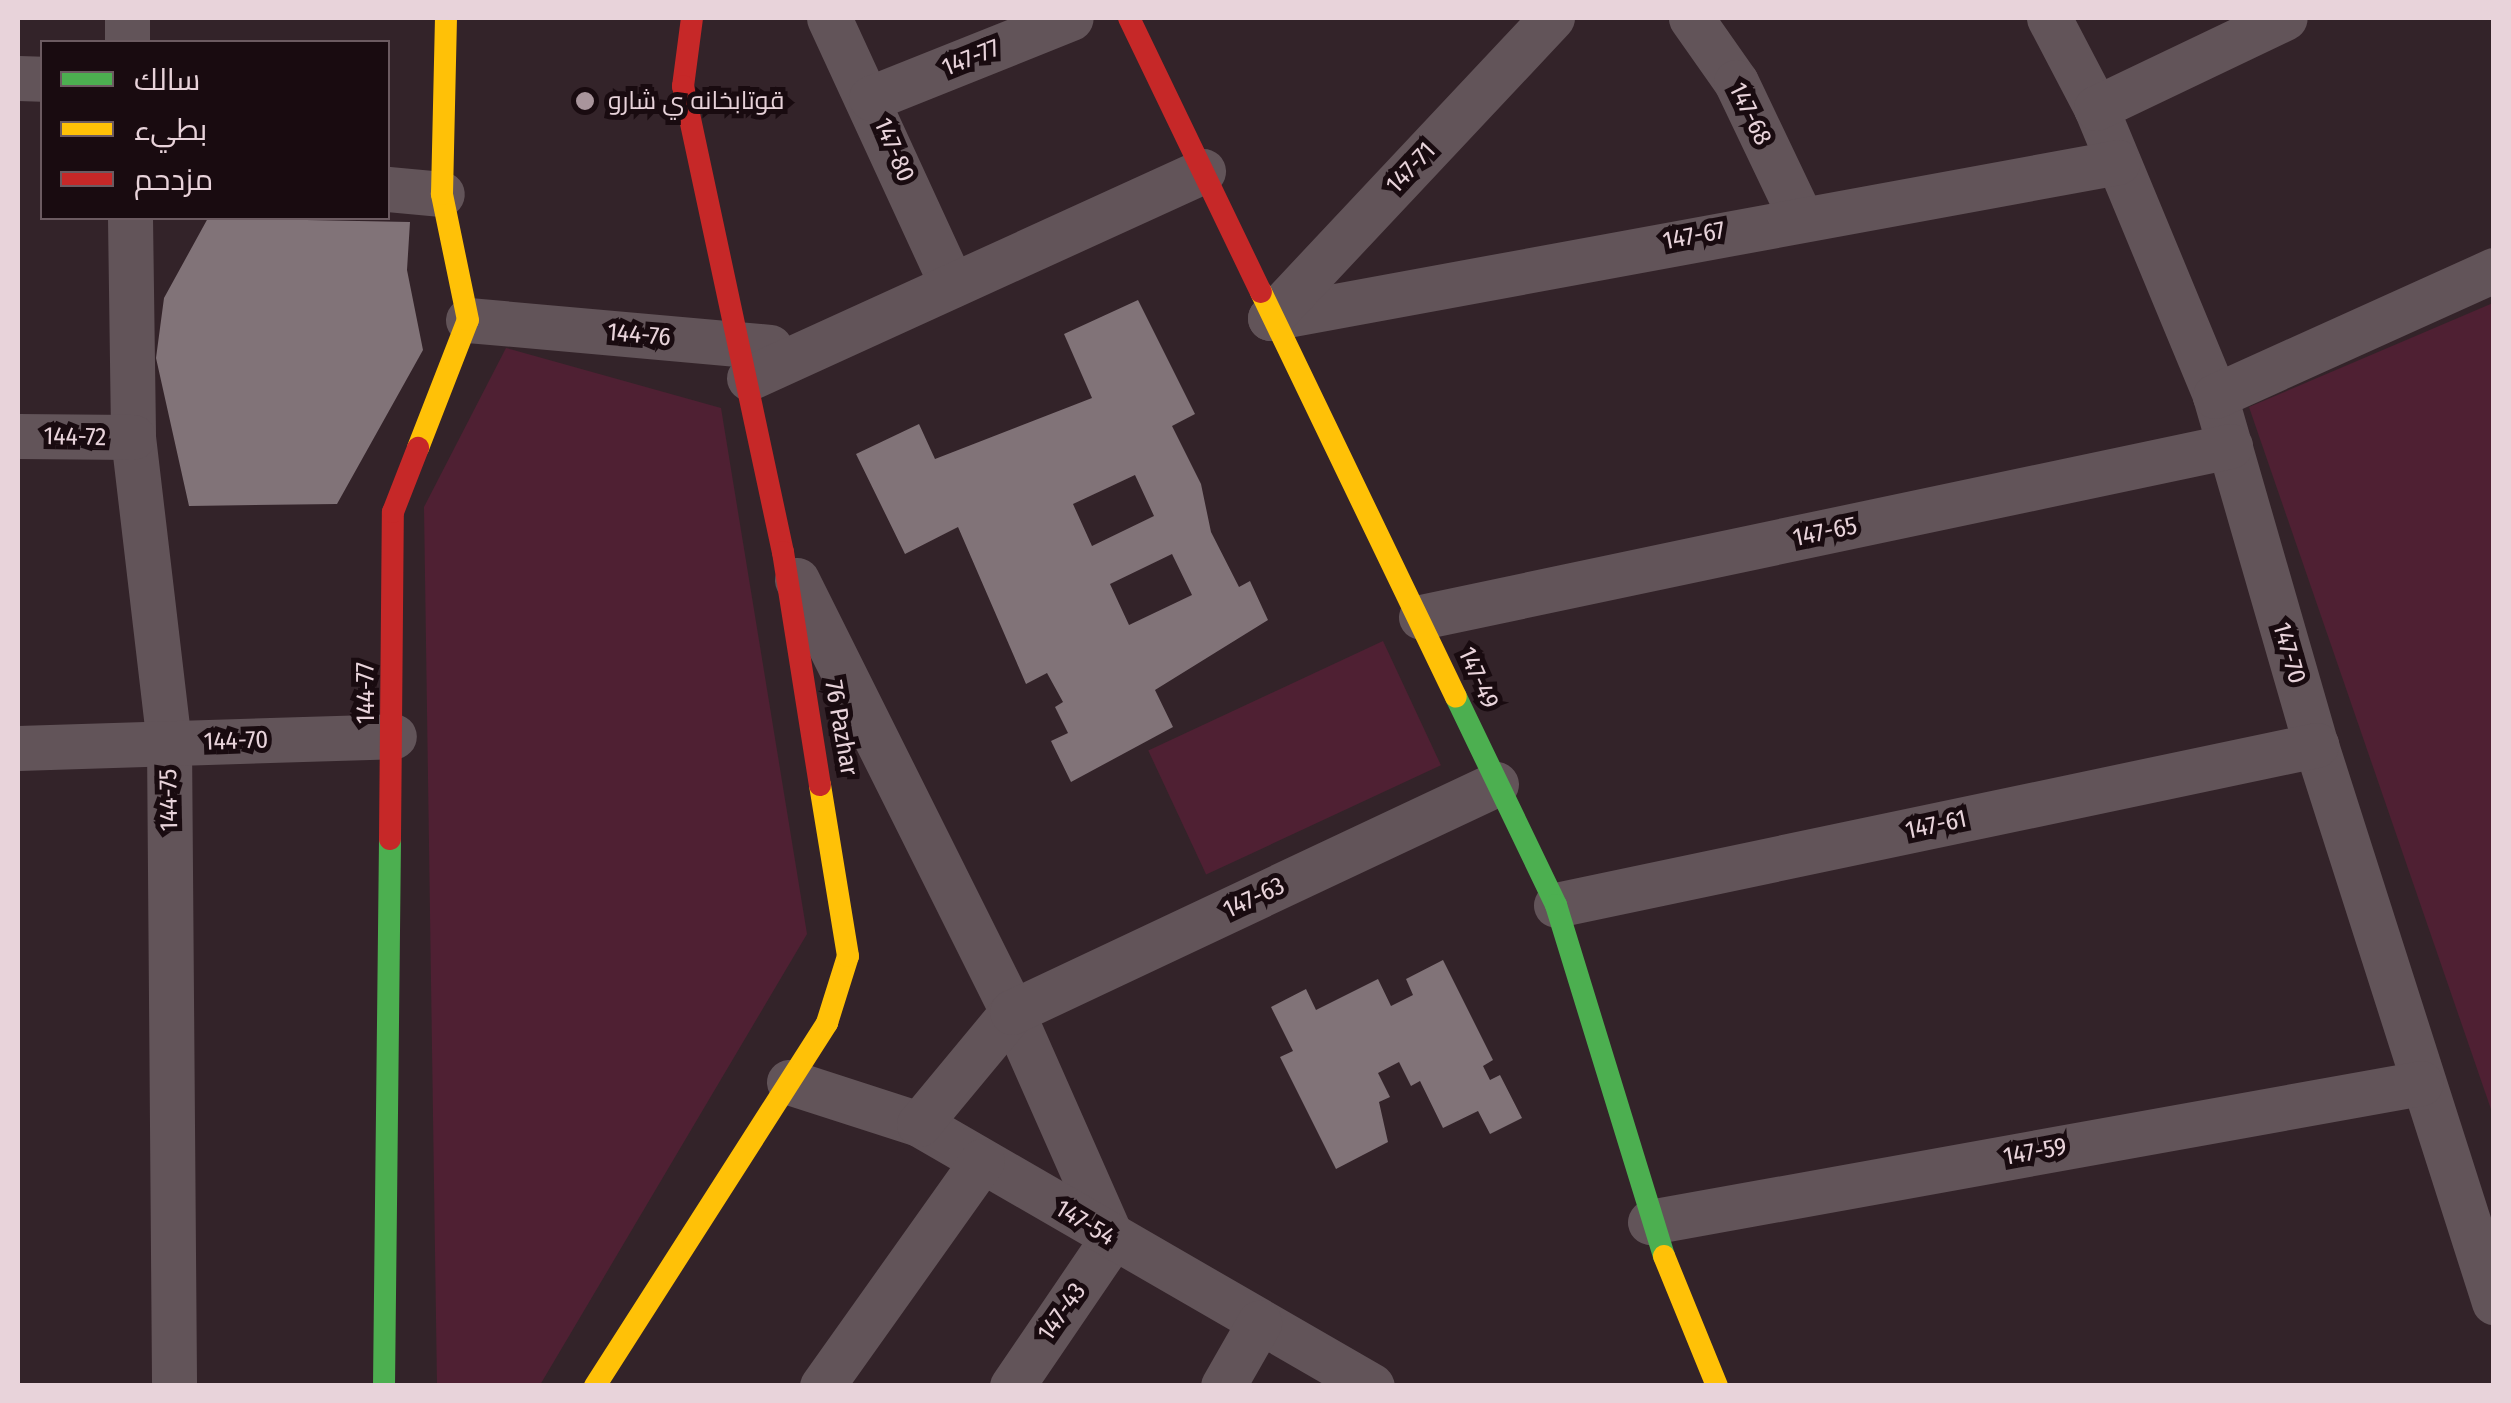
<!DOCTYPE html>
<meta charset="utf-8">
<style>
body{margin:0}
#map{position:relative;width:2511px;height:1403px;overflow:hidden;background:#332329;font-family:"Fira Sans Condensed",Cairo,sans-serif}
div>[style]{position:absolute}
.green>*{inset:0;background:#4f2033;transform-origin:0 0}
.building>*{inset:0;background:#817378}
.street>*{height:45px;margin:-22.5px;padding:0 22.5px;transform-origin:22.5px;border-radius:22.5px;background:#625459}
.fast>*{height:22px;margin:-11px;padding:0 11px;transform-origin:11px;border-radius:11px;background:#4caf50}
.slow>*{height:22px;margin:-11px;padding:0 11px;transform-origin:11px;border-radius:11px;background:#ffc107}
.jam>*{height:22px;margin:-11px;padding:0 11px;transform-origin:11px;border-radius:11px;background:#c62828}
.dots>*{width:28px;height:28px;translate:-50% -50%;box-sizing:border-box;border:5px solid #190b10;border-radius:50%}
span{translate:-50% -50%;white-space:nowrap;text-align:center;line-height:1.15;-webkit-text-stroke:10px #190b10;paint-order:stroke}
.street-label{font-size:25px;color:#e8d3da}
.poi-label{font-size:25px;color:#e8d3da}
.left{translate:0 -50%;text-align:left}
.frame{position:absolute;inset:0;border:20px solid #e8d3da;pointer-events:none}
.legend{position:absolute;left:40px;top:40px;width:350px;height:180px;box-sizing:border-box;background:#190b10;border:2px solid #6c5b61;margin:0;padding:12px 18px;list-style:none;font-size:30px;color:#e8d3da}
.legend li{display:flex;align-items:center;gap:20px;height:50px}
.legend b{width:50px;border:2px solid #6c5b61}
</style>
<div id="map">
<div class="green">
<i style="clip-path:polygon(2493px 303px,2493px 1115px,2249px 407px)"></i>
<i style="clip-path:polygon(506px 348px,721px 408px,807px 934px,540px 1385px,437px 1385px,424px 507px)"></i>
<i style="left:1383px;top:641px;width:137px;height:259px;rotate:65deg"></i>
</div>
<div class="building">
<i style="clip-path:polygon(208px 218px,410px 222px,407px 270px,423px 350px,337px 504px,189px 506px,156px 358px,164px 298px)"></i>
<i style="clip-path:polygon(evenodd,1138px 300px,1195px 414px,1172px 426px,1201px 484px,1211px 532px,1239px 587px,1250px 581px,1268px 620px,1155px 690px,1173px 727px,1071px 782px,1051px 741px,1068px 733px,1055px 707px,1063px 702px,1047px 673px,1026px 684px,958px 527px,905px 554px,856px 454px,919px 424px,935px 459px,1092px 398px,1064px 334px,1138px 300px,1135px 475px,1154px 516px,1092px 546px,1073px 504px,1135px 475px,1138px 300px,1172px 554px,1192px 595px,1129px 625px,1110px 584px,1172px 554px)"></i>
<i style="clip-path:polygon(1443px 960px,1493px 1060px,1483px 1066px,1490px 1080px,1500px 1075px,1522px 1118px,1490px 1134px,1478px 1111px,1443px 1128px,1420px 1081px,1411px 1086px,1399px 1062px,1378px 1073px,1390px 1097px,1379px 1102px,1388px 1142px,1336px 1169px,1280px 1057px,1293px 1051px,1271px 1007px,1306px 989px,1316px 1010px,1378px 979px,1391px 1006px,1413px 995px,1406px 979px)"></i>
</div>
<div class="street">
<i style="left:829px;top:18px;width:294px;rotate:65.3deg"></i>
<i style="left:1691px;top:18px;width:78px;rotate:54.9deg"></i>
<i style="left:1736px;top:82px;width:148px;rotate:64.5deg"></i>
<i style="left:2049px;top:18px;width:102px;rotate:62.4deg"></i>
<i style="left:2096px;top:108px;width:312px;rotate:67.5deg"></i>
<i style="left:2215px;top:396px;width:363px;rotate:73.9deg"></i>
<i style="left:2316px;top:745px;width:585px;rotate:72.28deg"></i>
<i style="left:127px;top:42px;width:24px;rotate:-90deg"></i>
<i style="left:18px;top:78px;width:24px;rotate:2deg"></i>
<i style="left:871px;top:98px;width:215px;rotate:-21.8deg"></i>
<i style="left:2096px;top:108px;width:209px;rotate:-25.5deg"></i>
<i style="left:388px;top:189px;width:54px;rotate:5.3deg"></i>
<i style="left:130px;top:218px;width:219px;rotate:89.2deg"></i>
<i style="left:133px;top:437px;width:308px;rotate:83.3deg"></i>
<i style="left:169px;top:743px;width:643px;rotate:89.55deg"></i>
<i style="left:1270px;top:318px;width:862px;rotate:-10.42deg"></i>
<i style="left:1270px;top:318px;width:412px;rotate:-46.8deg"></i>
<i style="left:468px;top:320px;width:303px;rotate:5.1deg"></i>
<i style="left:749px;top:378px;width:499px;rotate:-24.5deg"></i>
<i style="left:2215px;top:396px;width:306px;rotate:-24.3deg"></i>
<i style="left:18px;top:436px;width:115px;rotate:0.5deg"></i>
<i style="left:797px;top:580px;width:483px;rotate:63.5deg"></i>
<i style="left:1012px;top:1012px;width:248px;rotate:66.2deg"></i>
<i style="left:1112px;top:1239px;width:178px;rotate:124.2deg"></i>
<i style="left:1421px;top:617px;width:827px;rotate:-11.94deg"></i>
<i style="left:18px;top:748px;width:376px;rotate:-1.8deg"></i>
<i style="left:1556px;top:905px;width:777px;rotate:-11.89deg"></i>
<i style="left:789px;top:1082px;width:137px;rotate:17.9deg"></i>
<i style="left:919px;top:1124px;width:523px;rotate:30.04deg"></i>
<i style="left:919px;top:1124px;width:146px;rotate:-50.3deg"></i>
<i style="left:1012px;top:1012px;width:535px;rotate:-25.22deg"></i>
<i style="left:1650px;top:1222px;width:783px;rotate:-10.22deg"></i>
<i style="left:822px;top:1386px;width:276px;rotate:-54.6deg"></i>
<i style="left:1223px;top:1386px;width:73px;rotate:-60.3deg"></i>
</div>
<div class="fast">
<i style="left:1456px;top:697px;width:231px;rotate:64.3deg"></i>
<i style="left:1556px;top:905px;width:367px;rotate:72.9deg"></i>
<i style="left:384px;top:1386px;width:547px;rotate:-89.37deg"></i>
</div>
<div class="slow">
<i style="left:1261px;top:292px;width:449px;rotate:64.3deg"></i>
<i style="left:418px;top:448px;width:137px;rotate:-68.7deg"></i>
<i style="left:468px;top:320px;width:129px;rotate:-101.7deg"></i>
<i style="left:442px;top:194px;width:176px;rotate:-88.7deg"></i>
<i style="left:1664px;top:1256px;width:140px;rotate:67.8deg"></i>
<i style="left:595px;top:1386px;width:431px;rotate:-57.4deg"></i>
<i style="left:827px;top:1023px;width:70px;rotate:-72.6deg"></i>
<i style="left:848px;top:956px;width:173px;rotate:-99.3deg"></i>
</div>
<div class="jam">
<i style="left:692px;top:18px;width:69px;rotate:97.5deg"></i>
<i style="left:683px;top:86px;width:477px;rotate:77.9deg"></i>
<i style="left:783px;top:552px;width:236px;rotate:81deg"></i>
<i style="left:1129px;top:18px;width:304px;rotate:64.3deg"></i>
<i style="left:390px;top:839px;width:327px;rotate:-89.5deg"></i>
<i style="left:393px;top:512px;width:69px;rotate:-68.7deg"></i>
</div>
<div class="dots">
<i style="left:585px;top:101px;background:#a9959c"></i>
</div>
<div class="street-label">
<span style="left:971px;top:58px;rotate:-22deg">147-77</span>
<span style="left:1750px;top:114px;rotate:64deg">147-68</span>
<span style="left:894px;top:150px;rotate:67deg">147-80</span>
<span style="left:1411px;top:168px;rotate:-47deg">147-71</span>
<span style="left:1694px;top:236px;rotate:-11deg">147-67</span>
<span style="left:639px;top:335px;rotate:5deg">144-76</span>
<span style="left:75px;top:437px;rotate:1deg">144-72</span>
<span style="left:1825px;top:532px;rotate:-12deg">147-65</span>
<span style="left:2289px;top:653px;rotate:74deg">147-70</span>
<span style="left:1478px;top:678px;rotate:66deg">147-49</span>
<span style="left:366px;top:693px;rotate:-90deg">144-77</span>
<span style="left:841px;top:728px;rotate:80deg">76 Pazhar</span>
<span style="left:236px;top:741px;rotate:-2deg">144-70</span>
<span style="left:169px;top:800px;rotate:-91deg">144-75</span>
<span style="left:1936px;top:825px;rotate:-12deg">147-61</span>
<span style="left:1254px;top:898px;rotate:-25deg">147-63</span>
<span style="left:2035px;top:1152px;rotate:-10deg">147-59</span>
<span style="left:1085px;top:1223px;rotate:31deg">147-54</span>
<span style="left:1062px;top:1312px;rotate:-55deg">147-43</span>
</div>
<div class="poi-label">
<span class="left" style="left:608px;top:101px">قوتابخانه ي شارو</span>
</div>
<div class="frame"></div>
<ul class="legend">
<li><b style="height:12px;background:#4caf50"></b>سالك</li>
<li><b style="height:12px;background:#ffc107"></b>بطيء</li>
<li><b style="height:12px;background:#c62828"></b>مزدحم</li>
</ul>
</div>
